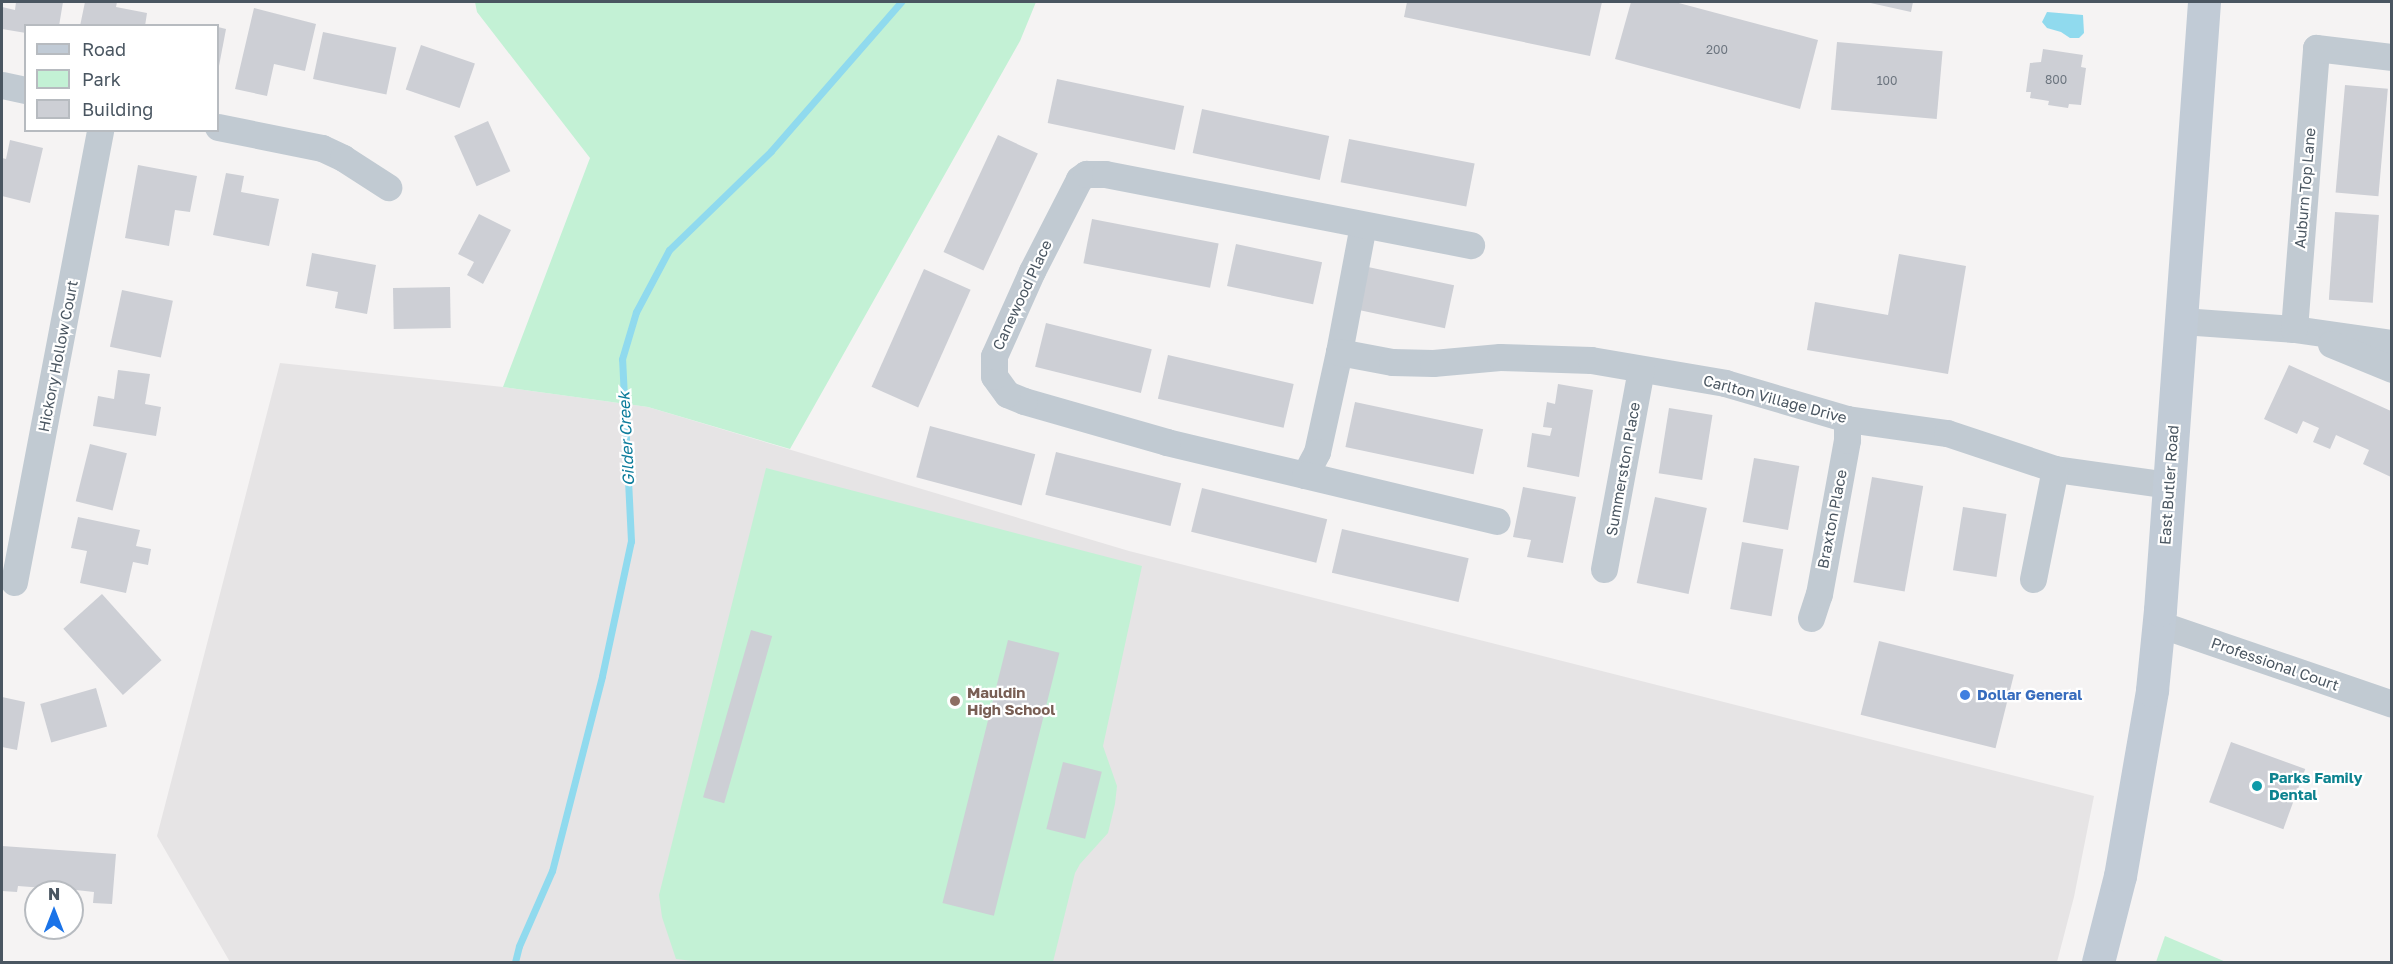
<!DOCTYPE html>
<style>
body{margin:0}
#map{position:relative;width:2393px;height:964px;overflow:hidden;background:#f5f3f3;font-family:"Golos Text",sans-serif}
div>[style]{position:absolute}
.education>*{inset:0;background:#e6e4e5}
.green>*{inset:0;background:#c3f1d5}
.water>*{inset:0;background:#90daee}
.stream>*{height:7px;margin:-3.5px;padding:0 3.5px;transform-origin:3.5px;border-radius:3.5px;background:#90daee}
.building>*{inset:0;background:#cdcfd5;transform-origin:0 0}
.street>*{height:27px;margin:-13.5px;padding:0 13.5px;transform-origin:13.5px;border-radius:13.5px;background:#c1cad2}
.secondary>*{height:33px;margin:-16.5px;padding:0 16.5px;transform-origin:16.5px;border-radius:16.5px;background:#c1cbd6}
.dots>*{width:16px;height:16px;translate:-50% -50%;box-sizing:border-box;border:3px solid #fff;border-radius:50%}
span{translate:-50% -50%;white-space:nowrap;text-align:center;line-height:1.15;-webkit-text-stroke:4.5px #fff;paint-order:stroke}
.number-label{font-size:12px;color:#6b747e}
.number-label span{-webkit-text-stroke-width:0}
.street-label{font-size:15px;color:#4a5661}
.education-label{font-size:15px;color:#785e54;font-weight:700}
.left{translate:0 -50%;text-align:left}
.shop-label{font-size:15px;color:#366cbe;font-weight:700}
.culture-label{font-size:15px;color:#0d838f;font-weight:700}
.water-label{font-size:16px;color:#0c7c9b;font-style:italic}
.frame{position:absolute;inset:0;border:3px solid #4a5661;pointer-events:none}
.legend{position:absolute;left:24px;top:24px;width:195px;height:108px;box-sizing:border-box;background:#fff;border:2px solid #b7bbc0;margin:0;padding:8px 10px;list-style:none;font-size:18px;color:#4a5661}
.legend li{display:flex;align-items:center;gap:12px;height:30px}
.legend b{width:30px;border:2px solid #b7bbc0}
.north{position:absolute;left:24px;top:880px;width:60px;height:60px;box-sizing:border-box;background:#fff;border:2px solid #b7bbc0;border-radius:50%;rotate:0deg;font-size:16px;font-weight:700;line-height:24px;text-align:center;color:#4a5661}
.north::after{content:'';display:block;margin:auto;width:21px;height:27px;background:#1a73e8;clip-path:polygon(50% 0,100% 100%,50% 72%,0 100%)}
</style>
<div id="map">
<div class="education">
<i style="clip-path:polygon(280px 363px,503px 387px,648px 407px,1129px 551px,2094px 796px,2074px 897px,2057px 962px,230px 962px,157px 836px)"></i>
</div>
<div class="green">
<i style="clip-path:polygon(475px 2px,1036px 2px,1020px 41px,790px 449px,648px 407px,503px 387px,590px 158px,477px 12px)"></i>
<i style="clip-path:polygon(766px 468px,1142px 566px,1103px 746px,1117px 786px,1115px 804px,1108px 833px,1080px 864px,1075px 873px,1053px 962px,701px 962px,676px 959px,662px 917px,659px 895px)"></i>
<i style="clip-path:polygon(2165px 936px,2226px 962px,2156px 962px)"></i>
</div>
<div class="water">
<i style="clip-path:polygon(2047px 12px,2083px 15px,2084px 33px,2079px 38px,2070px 38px,2061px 32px,2047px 28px,2042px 22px)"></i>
</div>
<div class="stream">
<i style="left:515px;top:962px;width:16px;rotate:-76deg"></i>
<i style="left:519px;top:946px;width:82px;rotate:-66.3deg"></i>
<i style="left:552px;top:871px;width:201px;rotate:-75.6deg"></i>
<i style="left:602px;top:676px;width:138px;rotate:-77.9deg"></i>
<i style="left:631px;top:541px;width:182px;rotate:-92.8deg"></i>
<i style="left:622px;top:359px;width:49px;rotate:-73.4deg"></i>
<i style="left:636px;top:312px;width:70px;rotate:-62deg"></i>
<i style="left:669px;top:250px;width:142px;rotate:-44.1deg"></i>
<i style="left:771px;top:151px;width:198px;rotate:-48.9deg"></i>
</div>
<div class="building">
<i style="clip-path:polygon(16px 2px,63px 2px,59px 26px,26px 26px,26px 33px,2px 29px,2px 7px,15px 10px)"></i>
<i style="clip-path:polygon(85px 2px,117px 2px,116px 7px,147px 13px,145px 26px,80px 26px)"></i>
<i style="clip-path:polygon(1407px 2px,1602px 2px,1590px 56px,1404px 17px)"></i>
<i style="clip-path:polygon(1631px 2px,1675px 2px,1818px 40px,1800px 109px,1615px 59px)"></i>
<i style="clip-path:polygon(1866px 2px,1913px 2px,1911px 12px)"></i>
<i style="clip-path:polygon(254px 8px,316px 24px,305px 71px,274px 64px,267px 96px,235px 89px)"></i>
<i style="clip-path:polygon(218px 27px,226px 29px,219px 66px,218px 66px)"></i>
<i style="left:323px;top:32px;width:75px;height:48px;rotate:12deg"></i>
<i style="left:1837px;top:42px;width:106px;height:68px;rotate:5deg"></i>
<i style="left:421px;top:45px;width:57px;height:47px;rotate:19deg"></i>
<i style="clip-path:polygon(2043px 49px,2083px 55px,2081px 67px,2086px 68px,2081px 105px,2069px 104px,2068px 108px,2048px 105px,2049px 101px,2030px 98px,2031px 92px,2026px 92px,2030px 63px,2041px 62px)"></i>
<i style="left:1057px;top:79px;width:130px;height:45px;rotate:12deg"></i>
<i style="left:2345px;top:85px;width:43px;height:108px;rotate:5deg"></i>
<i style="left:1202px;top:109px;width:130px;height:45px;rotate:12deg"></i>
<i style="left:488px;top:121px;width:55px;height:37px;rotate:66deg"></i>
<i style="left:998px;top:135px;width:44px;height:129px;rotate:25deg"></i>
<i style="left:1349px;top:139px;width:128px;height:44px;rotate:11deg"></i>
<i style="clip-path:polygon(10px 140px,43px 148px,30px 203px,2px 196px,2px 158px,6px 159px)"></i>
<i style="clip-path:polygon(138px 165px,197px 176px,190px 212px,175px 210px,169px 246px,125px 238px)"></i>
<i style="clip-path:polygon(226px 173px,244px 176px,241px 192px,279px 199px,269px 246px,213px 235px)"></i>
<i style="left:2335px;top:212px;width:44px;height:88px;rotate:4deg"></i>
<i style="clip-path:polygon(479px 214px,511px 230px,483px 284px,467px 275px,474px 262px,458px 254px)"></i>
<i style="left:1092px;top:219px;width:129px;height:45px;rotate:11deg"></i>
<i style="left:1236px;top:244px;width:88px;height:43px;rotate:12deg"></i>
<i style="clip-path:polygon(312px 253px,376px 265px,367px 314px,335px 308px,338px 292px,306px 286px)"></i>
<i style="clip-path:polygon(1899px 254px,1966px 266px,1948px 374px,1807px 350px,1815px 302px,1888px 315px)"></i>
<i style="left:1368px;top:267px;width:88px;height:44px;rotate:12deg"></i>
<i style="left:924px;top:269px;width:51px;height:129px;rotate:24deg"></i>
<i style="left:450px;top:287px;width:41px;height:57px;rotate:89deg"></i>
<i style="left:122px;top:290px;width:52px;height:58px;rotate:12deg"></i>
<i style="left:1046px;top:323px;width:109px;height:45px;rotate:14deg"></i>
<i style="left:1168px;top:355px;width:129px;height:45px;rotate:13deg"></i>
<i style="clip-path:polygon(2289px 365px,2391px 411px,2391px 477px,2363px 464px,2369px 450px,2336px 435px,2330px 449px,2318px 444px,2313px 442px,2319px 428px,2303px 421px,2297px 434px,2264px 419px)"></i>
<i style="clip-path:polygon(118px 370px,150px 374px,145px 404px,161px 407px,156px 436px,93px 426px,98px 396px,114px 399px)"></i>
<i style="clip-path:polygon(1558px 384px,1593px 390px,1579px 477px,1527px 467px,1532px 433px,1550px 436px,1552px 428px,1543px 427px,1547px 402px,1555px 404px)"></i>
<i style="left:1355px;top:402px;width:131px;height:46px;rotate:12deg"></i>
<i style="left:1669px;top:408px;width:44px;height:66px;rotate:9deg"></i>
<i style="left:930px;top:426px;width:109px;height:53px;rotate:15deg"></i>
<i style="left:90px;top:444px;width:38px;height:59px;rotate:14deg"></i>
<i style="left:1056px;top:452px;width:129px;height:44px;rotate:14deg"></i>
<i style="left:1754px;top:458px;width:46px;height:65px;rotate:10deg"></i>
<i style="left:1872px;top:477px;width:52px;height:107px;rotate:10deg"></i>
<i style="clip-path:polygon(1523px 487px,1576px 497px,1563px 563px,1527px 557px,1531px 540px,1513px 537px)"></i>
<i style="left:1202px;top:488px;width:129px;height:45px;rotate:14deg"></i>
<i style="left:1655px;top:497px;width:53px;height:88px;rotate:12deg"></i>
<i style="left:1963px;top:507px;width:44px;height:64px;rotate:9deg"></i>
<i style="clip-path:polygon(78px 517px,140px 530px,136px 546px,151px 549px,148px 565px,133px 562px,126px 593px,80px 583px,87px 551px,71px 548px)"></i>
<i style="left:1342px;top:529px;width:130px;height:45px;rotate:13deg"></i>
<i style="left:1742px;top:542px;width:42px;height:68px;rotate:10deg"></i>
<i style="left:102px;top:594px;width:89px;height:52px;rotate:48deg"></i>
<i style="left:751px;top:630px;width:22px;height:174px;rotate:16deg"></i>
<i style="left:1008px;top:640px;width:53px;height:271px;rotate:14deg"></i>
<i style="left:1879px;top:641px;width:139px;height:76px;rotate:14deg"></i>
<i style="left:96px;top:688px;width:40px;height:58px;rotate:74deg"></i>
<i style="clip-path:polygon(2px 697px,25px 702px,17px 750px,2px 747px)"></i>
<i style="left:2231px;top:742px;width:79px;height:64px;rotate:20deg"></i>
<i style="left:1063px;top:762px;width:40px;height:69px;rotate:14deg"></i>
<i style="clip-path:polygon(2px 846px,116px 854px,112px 904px,93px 903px,94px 892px,76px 890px,75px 902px,72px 902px,72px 892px,57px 892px,57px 889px,18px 886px,17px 892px,2px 891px)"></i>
</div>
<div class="street">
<i style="left:2px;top:85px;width:25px;rotate:12deg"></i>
<i style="left:218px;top:127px;width:106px;rotate:11.4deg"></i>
<i style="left:322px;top:148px;width:23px;rotate:25deg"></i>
<i style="left:343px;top:158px;width:54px;rotate:32.8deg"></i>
<i style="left:1363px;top:225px;width:129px;rotate:100.7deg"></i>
<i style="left:1339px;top:352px;width:102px;rotate:102.4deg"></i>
<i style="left:1317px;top:452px;width:26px;rotate:118deg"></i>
<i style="left:1305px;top:475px;width:142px;rotate:-166.6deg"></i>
<i style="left:1167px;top:442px;width:149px;rotate:-164deg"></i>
<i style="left:1024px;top:401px;width:18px;rotate:-158deg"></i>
<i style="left:1007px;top:394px;width:22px;rotate:-126deg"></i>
<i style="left:994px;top:376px;width:20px;rotate:-90deg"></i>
<i style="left:994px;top:356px;width:93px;rotate:-65.9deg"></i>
<i style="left:1032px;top:271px;width:103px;rotate:-62.9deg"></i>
<i style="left:1079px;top:179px;width:9px;rotate:-36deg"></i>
<i style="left:1086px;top:174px;width:19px"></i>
<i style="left:1105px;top:174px;width:373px;rotate:11deg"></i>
<i style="left:2182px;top:321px;width:112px;rotate:4.1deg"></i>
<i style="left:2294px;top:329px;width:99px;rotate:8.1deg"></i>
<i style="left:2294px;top:329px;width:282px;rotate:-85.5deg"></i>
<i style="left:2316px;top:48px;width:77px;rotate:6.8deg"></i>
<i style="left:2331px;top:344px;width:66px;rotate:22.3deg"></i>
<i style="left:1339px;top:352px;width:54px;rotate:10.7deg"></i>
<i style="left:1392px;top:362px;width:41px;rotate:1.4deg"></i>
<i style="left:1433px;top:363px;width:67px;rotate:-5.1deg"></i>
<i style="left:1500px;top:357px;width:91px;rotate:1.9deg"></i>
<i style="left:1591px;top:360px;width:136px;rotate:9.7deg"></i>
<i style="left:1725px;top:383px;width:127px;rotate:16.4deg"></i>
<i style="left:1847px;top:419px;width:101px;rotate:8deg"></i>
<i style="left:1947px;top:433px;width:114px;rotate:18.4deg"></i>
<i style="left:2055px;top:469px;width:115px;rotate:8deg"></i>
<i style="left:1305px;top:475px;width:197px;rotate:13.5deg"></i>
<i style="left:1604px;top:569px;width:203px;rotate:-79.5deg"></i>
<i style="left:2033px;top:579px;width:112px;rotate:-78.7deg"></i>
<i style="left:14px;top:582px;width:460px;rotate:-79.2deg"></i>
<i style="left:1811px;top:618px;width:25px;rotate:-72deg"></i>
<i style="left:1819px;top:594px;width:157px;rotate:-79.7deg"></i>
<i style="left:1847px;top:440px;width:21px;rotate:-90deg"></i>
<i style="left:2159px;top:624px;width:246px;rotate:18.9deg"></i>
</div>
<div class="secondary">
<i style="left:2098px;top:962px;width:89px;rotate:-75.7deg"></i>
<i style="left:2120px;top:876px;width:189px;rotate:-80.2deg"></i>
<i style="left:2152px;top:690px;width:80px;rotate:-84.3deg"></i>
<i style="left:2160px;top:610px;width:610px;rotate:-85.86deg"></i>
</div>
<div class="dots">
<i style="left:1965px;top:695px;background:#3f7fe0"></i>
<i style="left:955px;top:701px;background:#8d6e63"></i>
<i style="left:2257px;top:786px;background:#0f9aa8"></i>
</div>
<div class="number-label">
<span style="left:1717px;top:50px">200</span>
<span style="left:2056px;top:80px">800</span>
<span style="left:1887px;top:81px">100</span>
</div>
<div class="street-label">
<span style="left:2305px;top:188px;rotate:-85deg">Auburn Top Lane</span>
<span style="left:1022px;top:295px;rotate:-65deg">Canewood Place</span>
<span style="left:58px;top:356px;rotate:-79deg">Hickory Hollow Court</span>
<span style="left:1775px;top:399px;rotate:15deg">Carlton Village Drive</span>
<span style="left:1623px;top:469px;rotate:-80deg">Summerston Place</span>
<span style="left:2169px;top:485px;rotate:-86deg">East Butler Road</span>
<span style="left:1832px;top:519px;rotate:-79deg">Braxton Place</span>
<span style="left:2275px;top:664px;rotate:19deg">Professional Court</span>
</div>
<div class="education-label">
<span class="left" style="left:967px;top:701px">Mauldin<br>High School</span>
</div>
<div class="shop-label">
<span class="left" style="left:1977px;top:695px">Dollar General</span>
</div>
<div class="culture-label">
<span class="left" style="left:2269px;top:786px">Parks Family<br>Dental</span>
</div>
<div class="water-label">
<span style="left:626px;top:439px;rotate:-93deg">Gilder Creek</span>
</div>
<div class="frame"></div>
<ul class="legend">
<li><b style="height:8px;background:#c1cbd6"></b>Road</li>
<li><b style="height:16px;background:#c3f1d5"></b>Park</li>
<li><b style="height:16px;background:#cdcfd5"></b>Building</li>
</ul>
<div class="north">N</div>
</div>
